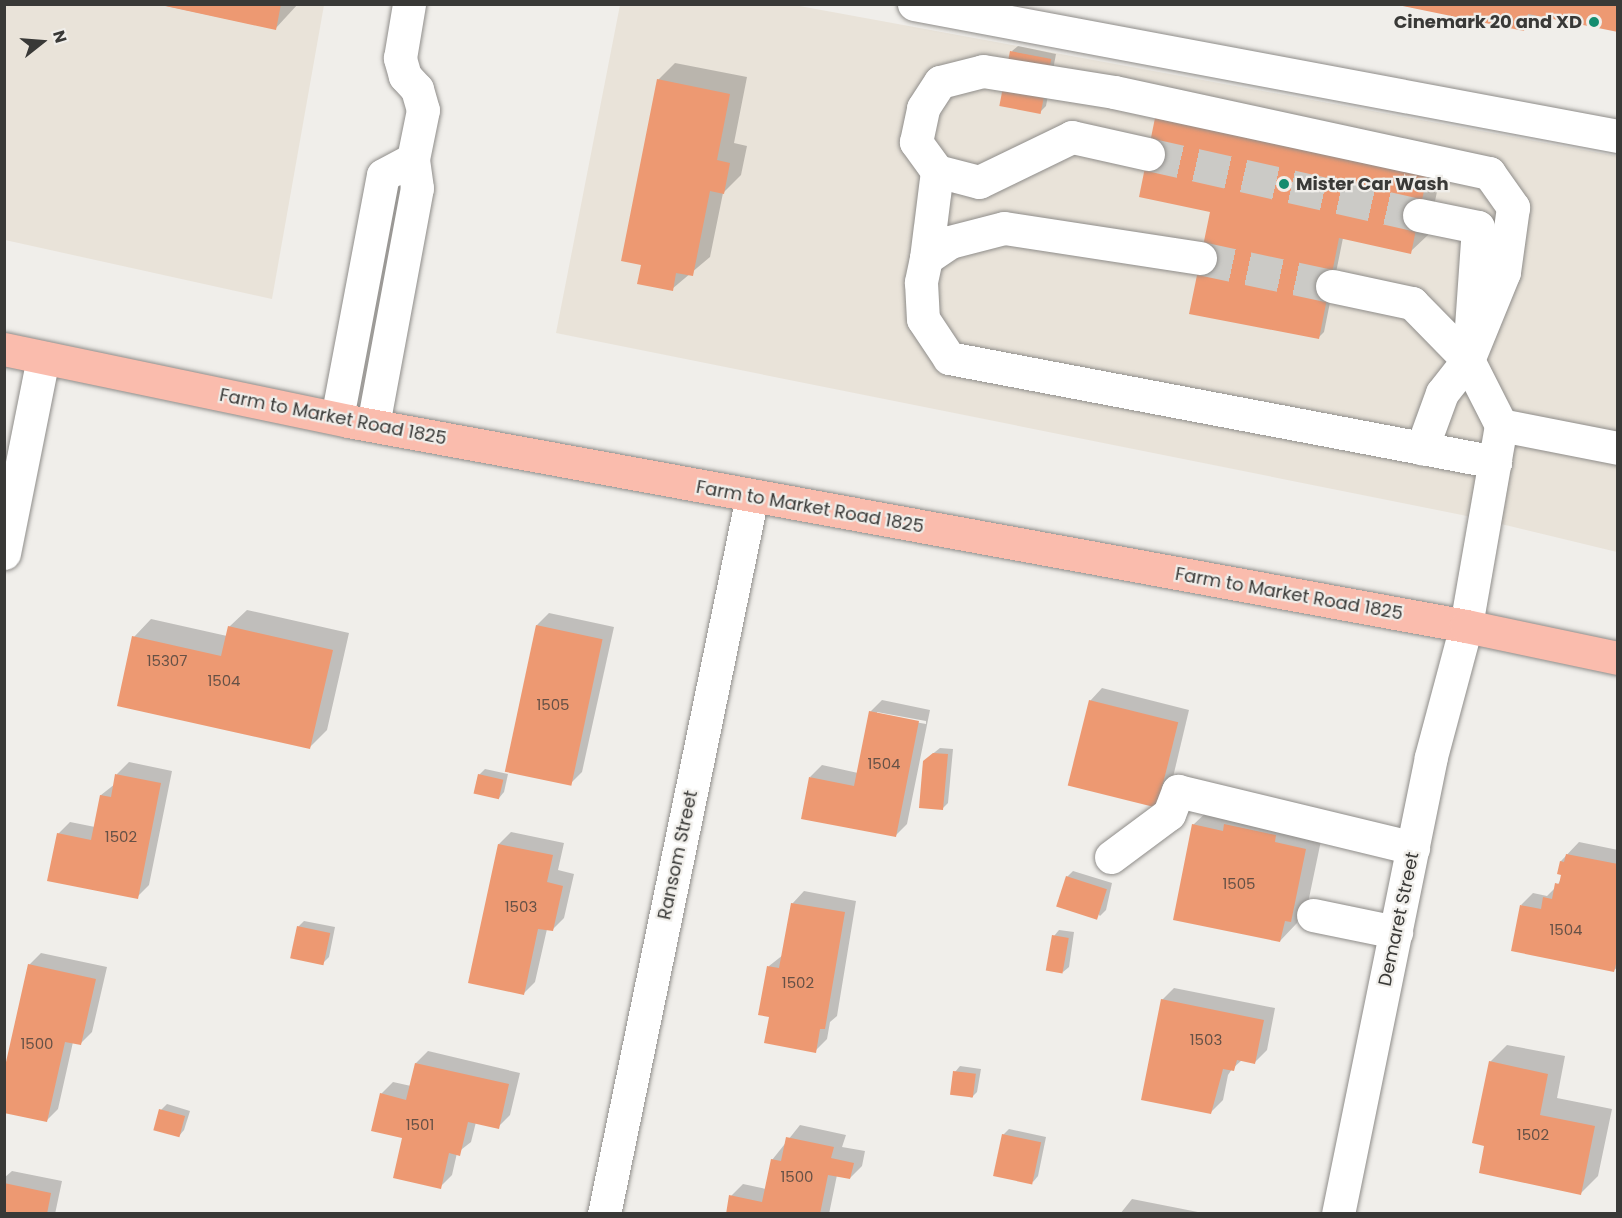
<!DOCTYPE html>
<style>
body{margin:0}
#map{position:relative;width:1622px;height:1218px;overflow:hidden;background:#f0eeea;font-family:Poppins,sans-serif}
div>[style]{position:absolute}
.built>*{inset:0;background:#e9e3d9}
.shadow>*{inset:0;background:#0003}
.building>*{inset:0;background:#ed9972;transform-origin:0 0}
.minor-tunnel>*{height:33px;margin-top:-16.5px;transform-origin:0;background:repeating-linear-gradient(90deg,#cbcac6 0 33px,transparent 0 49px)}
.roads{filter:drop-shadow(0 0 2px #8f8d8a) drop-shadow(0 0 2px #8f8d8a)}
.minor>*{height:33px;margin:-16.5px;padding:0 16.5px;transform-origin:16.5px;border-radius:16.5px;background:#fff}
.major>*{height:33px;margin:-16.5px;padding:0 16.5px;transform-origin:16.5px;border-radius:16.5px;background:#fabcad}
.dots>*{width:16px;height:16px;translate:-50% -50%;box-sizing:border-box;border:3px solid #f0eeea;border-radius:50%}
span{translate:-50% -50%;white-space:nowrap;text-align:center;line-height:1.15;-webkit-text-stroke:4.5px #f0eeea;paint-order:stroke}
.number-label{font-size:15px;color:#665146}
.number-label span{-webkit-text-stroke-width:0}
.poi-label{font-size:18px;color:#393937;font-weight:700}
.right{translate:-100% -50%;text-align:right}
.left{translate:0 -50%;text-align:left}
.street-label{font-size:18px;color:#393937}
.frame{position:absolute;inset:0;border:6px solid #393937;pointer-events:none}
.north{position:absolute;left:12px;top:12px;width:60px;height:60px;-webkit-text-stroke:4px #f0eeea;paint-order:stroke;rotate:73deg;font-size:16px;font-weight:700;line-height:24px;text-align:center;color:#393937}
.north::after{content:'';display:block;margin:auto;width:21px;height:27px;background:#393937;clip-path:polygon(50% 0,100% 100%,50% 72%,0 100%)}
</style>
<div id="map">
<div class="built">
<i style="clip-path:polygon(5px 5px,324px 5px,272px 299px,5px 240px)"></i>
<i style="clip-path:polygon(620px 5px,794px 5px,1617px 156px,1617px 552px,1472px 517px,556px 333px)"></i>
</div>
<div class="shadow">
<i style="clip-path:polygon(157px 4px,298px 4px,275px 29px)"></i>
<i style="clip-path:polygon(1395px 4px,1538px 14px,1523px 29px)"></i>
<i style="clip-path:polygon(1018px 46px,1056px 54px,1046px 106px,1040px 112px,1012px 51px)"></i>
<i style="clip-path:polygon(675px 63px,747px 77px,734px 143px,747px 146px,741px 175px,723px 193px,710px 257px,672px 289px,643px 264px,658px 80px)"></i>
<i style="clip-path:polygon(1445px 153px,1428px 235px,1410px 252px,1343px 238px,1324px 332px,1318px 338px,1211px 213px)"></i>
<i style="clip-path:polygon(247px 610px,349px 633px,327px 730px,309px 748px,134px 637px,151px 619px,227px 636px,229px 627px)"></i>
<i style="clip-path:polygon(549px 613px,614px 627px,582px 772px,570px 784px,537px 625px)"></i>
<i style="clip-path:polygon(1102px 688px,1189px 710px,1169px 794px,1157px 806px,1090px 701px)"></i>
<i style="clip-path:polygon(evenodd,882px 700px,930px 710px,907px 824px,895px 836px,810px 777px,822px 765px,858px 773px,870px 712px,882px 700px,877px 712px,926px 721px,926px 724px,877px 715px,877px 712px)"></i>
<i style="clip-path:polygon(940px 748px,953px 749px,948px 803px,943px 808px,930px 756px)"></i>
<i style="clip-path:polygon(129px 762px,172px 771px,149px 885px,137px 897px,58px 834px,70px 822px,95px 827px,101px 795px,115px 784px,117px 774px)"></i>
<i style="clip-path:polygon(485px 769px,508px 774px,504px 792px,499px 798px,479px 775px)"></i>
<i style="clip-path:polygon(1211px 808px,1323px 831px,1308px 903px,1300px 912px,1297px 923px,1280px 941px,1193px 825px)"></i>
<i style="clip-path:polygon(511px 832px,564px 843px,558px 870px,574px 874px,564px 918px,552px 930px,547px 929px,535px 982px,523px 994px,499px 844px)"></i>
<i style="clip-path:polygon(1579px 842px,1618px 850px,1618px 967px,1614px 970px,1521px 905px,1533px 893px,1547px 896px,1556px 887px,1562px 878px,1563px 874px,1559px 873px,1561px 861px)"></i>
<i style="clip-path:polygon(1073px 871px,1112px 883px,1106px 910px,1100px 916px,1067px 877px)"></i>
<i style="clip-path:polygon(804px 891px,856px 901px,837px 1016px,830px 1022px,827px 1039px,815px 1051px,771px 1016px,760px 1013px,769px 966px,783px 955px,792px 904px)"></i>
<i style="clip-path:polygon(304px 921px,335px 927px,329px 957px,323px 963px,298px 927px)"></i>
<i style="clip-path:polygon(1059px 930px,1074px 932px,1069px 967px,1063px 972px,1054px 936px)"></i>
<i style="clip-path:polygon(41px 953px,107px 967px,92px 1032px,80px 1044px,73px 1042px,58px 1109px,46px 1121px,29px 965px)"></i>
<i style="clip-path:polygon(1174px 988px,1275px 1008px,1267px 1050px,1255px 1062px,1242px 1060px,1232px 1069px,1228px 1075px,1223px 1100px,1211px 1112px,1162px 1000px)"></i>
<i style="clip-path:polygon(1507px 1045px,1565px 1056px,1557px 1098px,1612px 1109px,1598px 1176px,1581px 1193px,1486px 1145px,1490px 1062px)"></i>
<i style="clip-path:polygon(428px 1051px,520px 1073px,510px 1115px,498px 1127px,476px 1122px,471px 1142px,457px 1153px,452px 1175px,440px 1187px,404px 1137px,381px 1094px,393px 1082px,411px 1086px,416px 1063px)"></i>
<i style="clip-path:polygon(960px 1066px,981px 1069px,977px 1092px,971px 1098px,955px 1072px)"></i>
<i style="clip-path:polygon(167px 1104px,190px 1111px,184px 1130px,179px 1136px,161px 1110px)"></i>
<i style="clip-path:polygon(800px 1125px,846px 1135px,842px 1147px,865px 1151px,862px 1166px,850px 1178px,837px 1175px,829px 1214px,727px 1214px,731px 1196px,743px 1184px,766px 1189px,772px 1160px)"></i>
<i style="clip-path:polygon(1009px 1129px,1046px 1137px,1038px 1176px,1033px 1182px,1003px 1135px)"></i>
<i style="clip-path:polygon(12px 1171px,62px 1181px,55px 1214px,4px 1214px,4px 1178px)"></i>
<i style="clip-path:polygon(1132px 1199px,1208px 1214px,1120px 1214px)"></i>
</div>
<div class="building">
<i style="clip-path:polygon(156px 4px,281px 4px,276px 30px)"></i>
<i style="clip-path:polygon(1393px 4px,1618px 4px,1618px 32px,1528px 14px,1524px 31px)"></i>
<i style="left:1010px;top:51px;width:42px;height:56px;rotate:11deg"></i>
<i style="clip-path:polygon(657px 79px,730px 94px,717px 160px,730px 163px,724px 194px,710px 191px,693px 276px,676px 273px,673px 291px,637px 284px,641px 265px,621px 261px)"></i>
<i style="clip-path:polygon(1156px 113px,1428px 171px,1411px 254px,1339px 238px,1319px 339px,1189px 314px,1210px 212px,1139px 197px)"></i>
<i style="left:536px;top:625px;width:68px;height:150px;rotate:12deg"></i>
<i style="clip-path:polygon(228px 626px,333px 650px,310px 749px,117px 706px,132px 636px,221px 656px)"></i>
<i style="left:1089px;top:700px;width:92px;height:88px;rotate:14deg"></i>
<i style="clip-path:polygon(869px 711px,919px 721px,896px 837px,801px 819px,809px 777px,854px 786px)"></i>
<i style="clip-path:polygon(933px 753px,948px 754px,943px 810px,919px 808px,923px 761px)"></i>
<i style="clip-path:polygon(115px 774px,161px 783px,138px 899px,47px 881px,57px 833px,91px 840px,100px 795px,111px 797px)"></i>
<i style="left:478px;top:774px;width:26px;height:20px;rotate:13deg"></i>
<i style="clip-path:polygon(1192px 824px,1223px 831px,1224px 824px,1276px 835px,1275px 842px,1306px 849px,1291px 922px,1285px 921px,1280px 942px,1173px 920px)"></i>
<i style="clip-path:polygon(498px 844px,553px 855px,547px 882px,563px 886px,553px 931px,538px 929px,524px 995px,468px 983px)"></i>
<i style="clip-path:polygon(1566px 854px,1618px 864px,1618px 956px,1614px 972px,1511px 951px,1520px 905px,1541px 909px,1543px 897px,1552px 899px,1555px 883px,1559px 884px,1561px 875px,1557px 874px,1560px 861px,1564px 862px)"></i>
<i style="left:1066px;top:876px;width:43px;height:32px;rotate:18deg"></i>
<i style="clip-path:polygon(791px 903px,845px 912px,825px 1029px,820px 1029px,816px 1053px,764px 1043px,769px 1017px,758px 1015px,767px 966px,779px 968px)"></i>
<i style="left:297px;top:926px;width:34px;height:33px;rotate:12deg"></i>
<i style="left:1052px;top:935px;width:17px;height:36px;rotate:10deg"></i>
<i style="clip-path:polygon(28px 964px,96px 979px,81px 1045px,65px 1042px,47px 1122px,4px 1113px,4px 1071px)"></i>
<i style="clip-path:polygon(1161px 999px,1264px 1020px,1255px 1064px,1237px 1060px,1234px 1071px,1223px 1069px,1211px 1114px,1141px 1100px)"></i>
<i style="clip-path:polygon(1489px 1061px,1548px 1074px,1540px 1115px,1595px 1126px,1581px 1195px,1479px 1173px,1484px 1146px,1472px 1143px)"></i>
<i style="clip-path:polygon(415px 1063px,509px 1084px,499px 1129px,468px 1122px,460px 1156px,449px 1153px,441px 1189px,393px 1178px,402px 1138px,371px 1131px,380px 1093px,406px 1100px)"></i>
<i style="left:953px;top:1071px;width:23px;height:24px;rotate:7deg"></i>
<i style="left:159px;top:1109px;width:27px;height:22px;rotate:15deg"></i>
<i style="left:1002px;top:1134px;width:40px;height:43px;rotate:12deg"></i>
<i style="clip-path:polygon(786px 1137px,834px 1147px,831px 1158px,854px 1163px,850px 1179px,828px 1175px,820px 1214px,726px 1214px,729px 1195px,762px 1202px,771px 1159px,781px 1161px)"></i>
<i style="clip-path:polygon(4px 1183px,51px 1193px,47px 1214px,4px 1214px)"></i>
</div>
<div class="minor-tunnel">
<i style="left:1148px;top:154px;width:278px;rotate:12.7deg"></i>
<i style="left:1200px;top:258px;width:135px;rotate:12deg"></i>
</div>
<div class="roads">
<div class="minor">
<i style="left:914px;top:4px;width:716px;rotate:10.62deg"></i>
<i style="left:1148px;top:154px;width:78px;rotate:-167.4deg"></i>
<i style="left:1072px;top:137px;width:103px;rotate:154.2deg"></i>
<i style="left:979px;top:182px;width:43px;rotate:-165.3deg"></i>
<i style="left:937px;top:171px;width:36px;rotate:-126deg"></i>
<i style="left:916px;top:142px;width:35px;rotate:-78deg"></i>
<i style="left:923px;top:108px;width:31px;rotate:-57deg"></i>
<i style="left:940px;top:82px;width:44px;rotate:-14.3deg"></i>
<i style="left:983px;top:71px;width:133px;rotate:9.1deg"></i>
<i style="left:1114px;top:92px;width:384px;rotate:12.2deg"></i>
<i style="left:1489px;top:173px;width:42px;rotate:54.8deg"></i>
<i style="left:1513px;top:207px;width:66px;rotate:97.9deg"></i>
<i style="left:1504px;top:272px;width:95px;rotate:112.2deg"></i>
<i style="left:1468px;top:360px;width:42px;rotate:128.2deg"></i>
<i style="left:1442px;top:393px;width:59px;rotate:110deg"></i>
<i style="left:1419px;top:215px;width:60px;rotate:11.5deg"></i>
<i style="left:1478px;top:227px;width:101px;rotate:94deg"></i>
<i style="left:926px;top:258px;width:88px;rotate:-82.8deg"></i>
<i style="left:1200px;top:258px;width:198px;rotate:-171.3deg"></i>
<i style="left:1004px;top:228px;width:56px;rotate:165.5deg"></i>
<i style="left:950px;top:242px;width:29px;rotate:146deg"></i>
<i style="left:926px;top:258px;width:25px;rotate:102deg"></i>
<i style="left:921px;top:282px;width:37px;rotate:87deg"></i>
<i style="left:923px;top:319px;width:47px;rotate:56.3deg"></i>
<i style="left:949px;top:358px;width:556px;rotate:10.78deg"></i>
<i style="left:1332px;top:286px;width:82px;rotate:12deg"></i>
<i style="left:1412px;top:303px;width:80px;rotate:45.5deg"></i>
<i style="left:1468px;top:360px;width:73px;rotate:63.1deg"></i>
<i style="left:1501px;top:425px;width:204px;rotate:99.9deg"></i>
<i style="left:1466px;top:626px;width:136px;rotate:105deg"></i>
<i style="left:1431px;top:757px;width:466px;rotate:101.5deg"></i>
<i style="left:337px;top:418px;width:247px;rotate:-79.3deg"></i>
<i style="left:383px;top:175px;width:34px;rotate:-28deg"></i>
<i style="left:373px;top:425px;width:241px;rotate:-79.5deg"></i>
<i style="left:417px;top:188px;width:29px;rotate:-98deg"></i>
<i style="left:413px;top:159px;width:50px;rotate:-78.5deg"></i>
<i style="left:423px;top:110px;width:22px;rotate:-106deg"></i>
<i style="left:417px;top:89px;width:18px;rotate:-133deg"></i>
<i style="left:405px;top:76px;width:19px;rotate:-106deg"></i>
<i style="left:400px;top:58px;width:55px;rotate:-80.5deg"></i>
<i style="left:1501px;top:425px;width:119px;rotate:11.1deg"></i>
<i style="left:4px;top:553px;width:199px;rotate:-78.7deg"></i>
<i style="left:1111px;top:857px;width:72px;rotate:-36.6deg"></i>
<i style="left:1169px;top:814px;width:25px;rotate:-69deg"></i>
<i style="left:1178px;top:791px;width:242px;rotate:13.6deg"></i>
<i style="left:1313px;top:915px;width:85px;rotate:11.6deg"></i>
<i style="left:604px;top:1214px;width:733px;rotate:-78.35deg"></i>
</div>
<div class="major">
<i style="left:4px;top:349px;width:351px;rotate:11.8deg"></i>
<i style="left:348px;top:421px;width:1137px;rotate:10.39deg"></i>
<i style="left:1466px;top:626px;width:155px;rotate:11.9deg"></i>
</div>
</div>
<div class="dots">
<i style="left:1594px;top:22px;background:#148c6f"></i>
<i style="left:1284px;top:184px;background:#148c6f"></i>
</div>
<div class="number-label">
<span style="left:167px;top:661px">15307</span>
<span style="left:224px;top:681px">1504</span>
<span style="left:553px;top:705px">1505</span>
<span style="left:884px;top:764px">1504</span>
<span style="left:121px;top:837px">1502</span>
<span style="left:1239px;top:884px">1505</span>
<span style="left:521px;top:907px">1503</span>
<span style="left:1566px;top:930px">1504</span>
<span style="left:798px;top:983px">1502</span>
<span style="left:1206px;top:1040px">1503</span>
<span style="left:37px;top:1044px">1500</span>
<span style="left:420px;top:1125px">1501</span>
<span style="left:1533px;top:1135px">1502</span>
<span style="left:797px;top:1177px">1500</span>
</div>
<div class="poi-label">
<span class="right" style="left:1582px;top:22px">Cinemark 20 and XD</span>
<span class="left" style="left:1296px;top:184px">Mister Car Wash</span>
</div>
<div class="street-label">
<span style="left:333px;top:417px;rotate:11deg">Farm to Market Road 1825</span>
<span style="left:810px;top:507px;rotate:10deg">Farm to Market Road 1825</span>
<span style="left:1289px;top:594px;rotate:10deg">Farm to Market Road 1825</span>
<span style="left:678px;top:855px;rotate:-78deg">Ransom Street</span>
<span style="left:1399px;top:919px;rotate:-78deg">Demaret Street</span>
</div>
<div class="frame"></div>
<div class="north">N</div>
</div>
